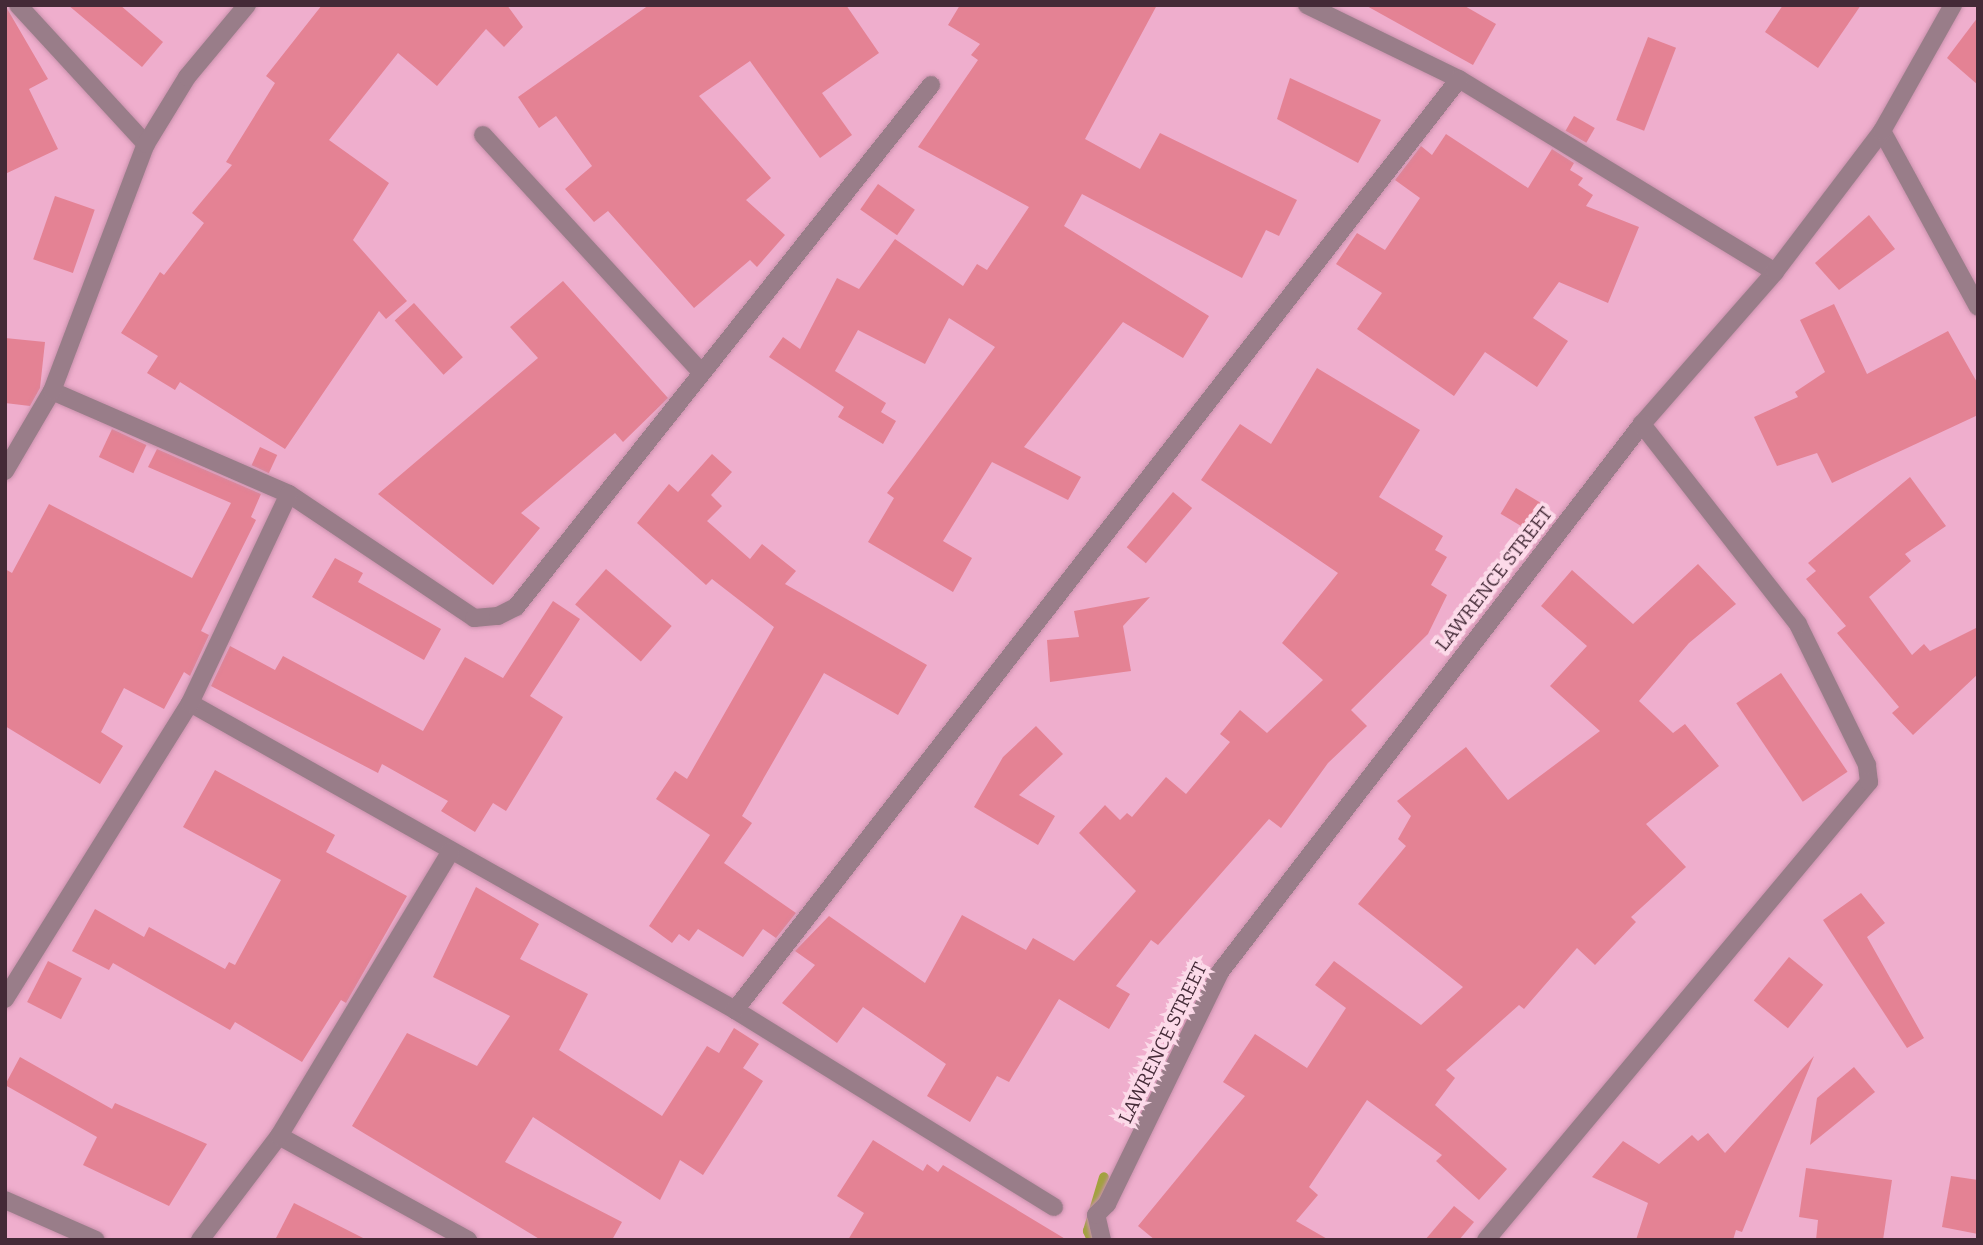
<!DOCTYPE html>
<style>
body{margin:0}
#map{position:relative;width:1983px;height:1245px;overflow:hidden;background:#efaecd;font-family:Bitter,serif}
div>[style]{position:absolute}
.stream>*{height:10px;margin:-5px;padding:0 5px;transform-origin:5px;border-radius:5px;background:#a2a23f}
.building>*{inset:0;background:#e48294;transform-origin:0 0}
.roads{filter:drop-shadow(0 0 2px #c991ac) drop-shadow(0 0 2px #c991ac)}
.minor>*{height:18px;margin:-9px;padding:0 9px;transform-origin:9px;border-radius:9px;background:#997d89}
span{translate:-50% -50%;white-space:nowrap;text-align:center;line-height:1.15;-webkit-text-stroke:7px #fcdae9;paint-order:stroke}
.street-label{font-size:19px;color:#442a37}
.frame{position:absolute;inset:0;border:7px solid #442a37;pointer-events:none}
</style>
<div id="map">
<div class="stream">
<i style="left:1092px;top:1240px;width:10px;rotate:-114deg"></i>
<i style="left:1088px;top:1231px;width:56px;rotate:-73.5deg"></i>
</div>
<div class="building">
<i style="clip-path:polygon(5px 5px,48px 79px,29px 89px,58px 149px,5px 174px)"></i>
<i style="clip-path:polygon(68px 5px,120px 5px,163px 42px,142px 67px)"></i>
<i style="clip-path:polygon(322px 5px,507px 5px,523px 27px,504px 47px,486px 29px,437px 86px,398px 53px,329px 140px,389px 183px,353px 240px,407px 301px,386px 319px,379px 311px,285px 449px,180px 382px,175px 390px,147px 373px,158px 356px,121px 333px,160px 272px,164px 275px,204px 223px,192px 213px,232px 165px,226px 162px,275px 83px,266px 76px)"></i>
<i style="clip-path:polygon(649px 5px,846px 5px,879px 53px,822px 93px,852px 135px,820px 158px,750px 61px,699px 96px,771px 178px,746px 200px,785px 235px,757px 267px,750px 260px,694px 308px,608px 211px,594px 222px,565px 189px,592px 166px,556px 116px,539px 128px,518px 97px)"></i>
<i style="clip-path:polygon(960px 5px,1157px 5px,1085px 139px,1140px 169px,1160px 133px,1297px 200px,1279px 236px,1266px 230px,1242px 278px,1082px 194px,1064px 226px,1209px 316px,1183px 358px,1123px 322px,1024px 447px,1081px 477px,1068px 500px,992px 462px,943px 541px,972px 558px,953px 592px,868px 542px,894px 498px,887px 493px,995px 347px,949px 318px,925px 364px,858px 330px,835px 371px,886px 403px,881px 412px,896px 421px,883px 444px,838px 417px,844px 407px,769px 357px,783px 337px,800px 349px,837px 278px,859px 289px,895px 239px,963px 286px,977px 264px,987px 270px,1029px 207px,918px 147px,978px 60px,971px 55px,980px 44px,948px 25px)"></i>
<i style="clip-path:polygon(1365px 5px,1463px 5px,1496px 24px,1473px 65px)"></i>
<i style="clip-path:polygon(1783px 5px,1861px 5px,1818px 68px,1765px 32px)"></i>
<i style="clip-path:polygon(1978px 17px,1978px 85px,1947px 58px)"></i>
<i style="left:1648px;top:37px;width:30px;height:89px;rotate:21deg"></i>
<i style="clip-path:polygon(1290px 78px,1381px 120px,1358px 163px,1277px 119px)"></i>
<i style="left:1574px;top:116px;width:24px;height:17px;rotate:30deg"></i>
<i style="clip-path:polygon(1446px 134px,1528px 188px,1552px 149px,1574px 163px,1570px 170px,1583px 178px,1578px 185px,1593px 195px,1586px 206px,1639px 227px,1608px 303px,1559px 282px,1533px 318px,1568px 341px,1537px 387px,1485px 352px,1454px 396px,1357px 329px,1382px 293px,1336px 264px,1357px 233px,1385px 250px,1420px 198px,1395px 180px,1421px 146px,1432px 155px)"></i>
<i style="left:878px;top:184px;width:45px;height:31px;rotate:35deg"></i>
<i style="left:55px;top:196px;width:42px;height:67px;rotate:19deg"></i>
<i style="clip-path:polygon(1869px 215px,1895px 249px,1839px 290px,1815px 263px)"></i>
<i style="clip-path:polygon(563px 281px,668px 398px,623px 442px,615px 433px,521px 513px,540px 528px,493px 585px,378px 494px,538px 358px,510px 327px)"></i>
<i style="left:414px;top:303px;width:73px;height:26px;rotate:48deg"></i>
<i style="clip-path:polygon(1834px 304px,1867px 374px,1948px 331px,1978px 384px,1978px 415px,1832px 483px,1817px 453px,1777px 466px,1754px 417px,1798px 397px,1795px 392px,1825px 372px,1800px 320px)"></i>
<i style="clip-path:polygon(5px 338px,45px 342px,40px 388px,30px 406px,5px 403px)"></i>
<i style="clip-path:polygon(1317px 368px,1420px 430px,1379px 497px,1443px 536px,1435px 550px,1447px 557px,1431px 585px,1447px 595px,1428px 634px,1351px 710px,1367px 726px,1328px 763px,1281px 828px,1269px 819px,1158px 945px,1151px 940px,1116px 986px,1130px 994px,1109px 1029px,1059px 999px,1009px 1082px,997px 1076px,970px 1122px,927px 1096px,946px 1064px,863px 1007px,837px 1043px,782px 1003px,815px 965px,795px 951px,829px 916px,925px 983px,962px 915px,1026px 950px,1033px 938px,1074px 961px,1136px 891px,1079px 833px,1105px 805px,1120px 820px,1127px 813px,1132px 817px,1166px 777px,1186px 794px,1230px 742px,1220px 734px,1240px 710px,1267px 733px,1323px 680px,1282px 643px,1338px 573px,1201px 480px,1240px 424px,1271px 444px)"></i>
<i style="left:112px;top:429px;width:38px;height:31px;rotate:25deg"></i>
<i style="left:260px;top:447px;width:19px;height:20px;rotate:25deg"></i>
<i style="clip-path:polygon(157px 449px,261px 494px,251px 517px,256px 520px,201px 631px,209px 635px,190px 676px,184px 672px,164px 709px,124px 688px,101px 732px,123px 746px,100px 784px,5px 726px,5px 569px,12px 573px,49px 504px,192px 578px,231px 503px,148px 467px)"></i>
<i style="clip-path:polygon(712px 454px,732px 472px,711px 495px,722px 506px,707px 521px,750px 559px,762px 544px,796px 571px,785px 584px,927px 665px,898px 715px,824px 673px,742px 816px,752px 823px,724px 863px,796px 913px,776px 938px,763px 929px,743px 957px,698px 929px,689px 941px,679px 934px,672px 943px,649px 926px,710px 835px,656px 799px,675px 771px,687px 779px,774px 627px,712px 579px,706px 585px,637px 523px,669px 484px,678px 492px)"></i>
<i style="clip-path:polygon(1910px 477px,1946px 526px,1905px 554px,1911px 561px,1869px 597px,1912px 655px,1924px 644px,1930px 651px,1978px 627px,1978px 674px,1913px 735px,1892px 713px,1899px 707px,1837px 633px,1846px 626px,1806px 579px,1816px 571px,1808px 563px)"></i>
<i style="left:1516px;top:488px;width:31px;height:30px;rotate:31deg"></i>
<i style="left:1173px;top:492px;width:25px;height:72px;rotate:40deg"></i>
<i style="clip-path:polygon(335px 558px,363px 573px,358px 582px,441px 629px,424px 660px,312px 597px)"></i>
<i style="clip-path:polygon(1698px 564px,1736px 604px,1689px 643px,1639px 701px,1673px 733px,1685px 724px,1719px 766px,1646px 824px,1686px 867px,1631px 917px,1636px 922px,1595px 965px,1577px 948px,1524px 1009px,1519px 1005px,1446px 1070px,1455px 1078px,1435px 1105px,1507px 1169px,1479px 1200px,1436px 1161px,1442px 1155px,1367px 1100px,1309px 1187px,1318px 1195px,1296px 1221px,1329px 1240px,1155px 1240px,1138px 1226px,1245px 1096px,1223px 1082px,1255px 1034px,1307px 1068px,1346px 1008px,1315px 985px,1334px 961px,1421px 1025px,1463px 987px,1358px 904px,1406px 846px,1398px 839px,1411px 816px,1397px 801px,1466px 747px,1508px 800px,1600px 731px,1550px 686px,1587px 646px,1541px 606px,1572px 570px,1633px 624px)"></i>
<i style="left:606px;top:569px;width:87px;height:47px;rotate:41deg"></i>
<i style="clip-path:polygon(1150px 597px,1123px 626px,1131px 671px,1050px 682px,1047px 640px,1079px 637px,1074px 611px)"></i>
<i style="clip-path:polygon(553px 601px,580px 619px,530px 696px,563px 717px,506px 811px,493px 803px,475px 832px,441px 811px,448px 801px,382px 764px,378px 773px,211px 686px,230px 646px,275px 670px,283px 656px,423px 731px,465px 657px,503px 678px)"></i>
<i style="left:1781px;top:673px;width:119px;height:54px;rotate:56deg"></i>
<i style="clip-path:polygon(1036px 726px,1063px 754px,1019px 795px,1055px 816px,1038px 845px,974px 807px,1003px 757px)"></i>
<i style="clip-path:polygon(215px 770px,335px 835px,326px 852px,407px 896px,346px 1003px,341px 1000px,302px 1062px,235px 1022px,230px 1030px,113px 963px,109px 970px,72px 951px,95px 909px,144px 937px,149px 927px,225px 969px,229px 962px,235px 965px,281px 880px,183px 827px)"></i>
<i style="clip-path:polygon(476px 887px,539px 924px,520px 959px,588px 994px,559px 1050px,662px 1116px,707px 1046px,719px 1053px,734px 1028px,759px 1044px,743px 1068px,763px 1081px,703px 1175px,680px 1160px,660px 1200px,533px 1117px,505px 1162px,622px 1222px,612px 1240px,541px 1240px,352px 1126px,407px 1033px,477px 1066px,510px 1016px,433px 977px)"></i>
<i style="clip-path:polygon(1861px 893px,1885px 923px,1867px 937px,1924px 1038px,1907px 1048px,1823px 920px)"></i>
<i style="left:1789px;top:957px;width:44px;height:56px;rotate:39deg"></i>
<i style="left:48px;top:961px;width:38px;height:46px;rotate:27deg"></i>
<i style="clip-path:polygon(1814px 1056px,1742px 1232px,1736px 1230px,1733px 1240px,1636px 1240px,1648px 1203px,1592px 1177px,1623px 1141px,1659px 1164px,1692px 1135px,1698px 1141px,1708px 1133px,1725px 1153px)"></i>
<i style="clip-path:polygon(20px 1057px,112px 1109px,115px 1103px,207px 1144px,169px 1206px,83px 1165px,97px 1137px,5px 1085px)"></i>
<i style="clip-path:polygon(1854px 1067px,1875px 1092px,1810px 1145px,1817px 1098px)"></i>
<i style="clip-path:polygon(873px 1140px,923px 1171px,927px 1164px,938px 1172px,943px 1165px,1067px 1240px,848px 1240px,864px 1213px,837px 1196px)"></i>
<i style="clip-path:polygon(1806px 1168px,1892px 1180px,1883px 1240px,1816px 1240px,1818px 1220px,1799px 1217px)"></i>
<i style="clip-path:polygon(1951px 1176px,1978px 1180px,1978px 1234px,1942px 1227px)"></i>
<i style="clip-path:polygon(294px 1203px,367px 1240px,275px 1240px)"></i>
<i style="clip-path:polygon(1454px 1206px,1474px 1222px,1459px 1240px,1425px 1240px)"></i>
</div>
<div class="roads">
<div class="minor">
<i style="left:18px;top:5px;width:189px;rotate:47.4deg"></i>
<i style="left:1307px;top:5px;width:169px;rotate:26deg"></i>
<i style="left:1459px;top:79px;width:370px;rotate:31.4deg"></i>
<i style="left:1882px;top:131px;width:200px;rotate:61.4deg"></i>
<i style="left:483px;top:135px;width:321px;rotate:47.4deg"></i>
<i style="left:52px;top:391px;width:258px;rotate:23.5deg"></i>
<i style="left:289px;top:494px;width:223px;rotate:33.8deg"></i>
<i style="left:474px;top:618px;width:24px;rotate:-5deg"></i>
<i style="left:498px;top:616px;width:20px;rotate:-27deg"></i>
<i style="left:516px;top:607px;width:667px;rotate:-51.51deg"></i>
<i style="left:5px;top:471px;width:93px;rotate:-59.6deg"></i>
<i style="left:52px;top:391px;width:264px;rotate:-69.2deg"></i>
<i style="left:146px;top:144px;width:79px;rotate:-58.5deg"></i>
<i style="left:187px;top:77px;width:94px;rotate:-50.2deg"></i>
<i style="left:190px;top:703px;width:626px;rotate:29.39deg"></i>
<i style="left:735px;top:1010px;width:375px;rotate:31.7deg"></i>
<i style="left:5px;top:999px;width:349px;rotate:-58deg"></i>
<i style="left:190px;top:703px;width:231px;rotate:-64.7deg"></i>
<i style="left:735px;top:1010px;width:1179px;rotate:-52.13deg"></i>
<i style="left:279px;top:1136px;width:216px;rotate:28.8deg"></i>
<i style="left:5px;top:1200px;width:99px;rotate:23.7deg"></i>
<i style="left:200px;top:1240px;width:131px;rotate:-52.8deg"></i>
<i style="left:279px;top:1136px;width:333px;rotate:-58.9deg"></i>
<i style="left:1102px;top:1240px;width:26px;rotate:-103deg"></i>
<i style="left:1096px;top:1215px;width:16px;rotate:-45deg"></i>
<i style="left:1107px;top:1204px;width:258px;rotate:-64deg"></i>
<i style="left:1220px;top:972px;width:692px;rotate:-52.4deg"></i>
<i style="left:1642px;top:424px;width:202px;rotate:-48.8deg"></i>
<i style="left:1775px;top:272px;width:177px;rotate:-52.8deg"></i>
<i style="left:1882px;top:131px;width:145px;rotate:-60.6deg"></i>
<i style="left:1486px;top:1240px;width:597px;rotate:-50.1deg"></i>
<i style="left:1869px;top:782px;width:17px;rotate:-97deg"></i>
<i style="left:1867px;top:765px;width:157px;rotate:-116.1deg"></i>
<i style="left:1798px;top:624px;width:254px;rotate:-128deg"></i>
</div>
</div>
<div class="street-label">
<span style="left:1494px;top:579px;rotate:-52deg">LAWRENCE STREET</span>
<span style="left:1163px;top:1043px;rotate:-64deg">LAWRENCE STREET</span>
</div>
<div class="frame"></div>
</div>
